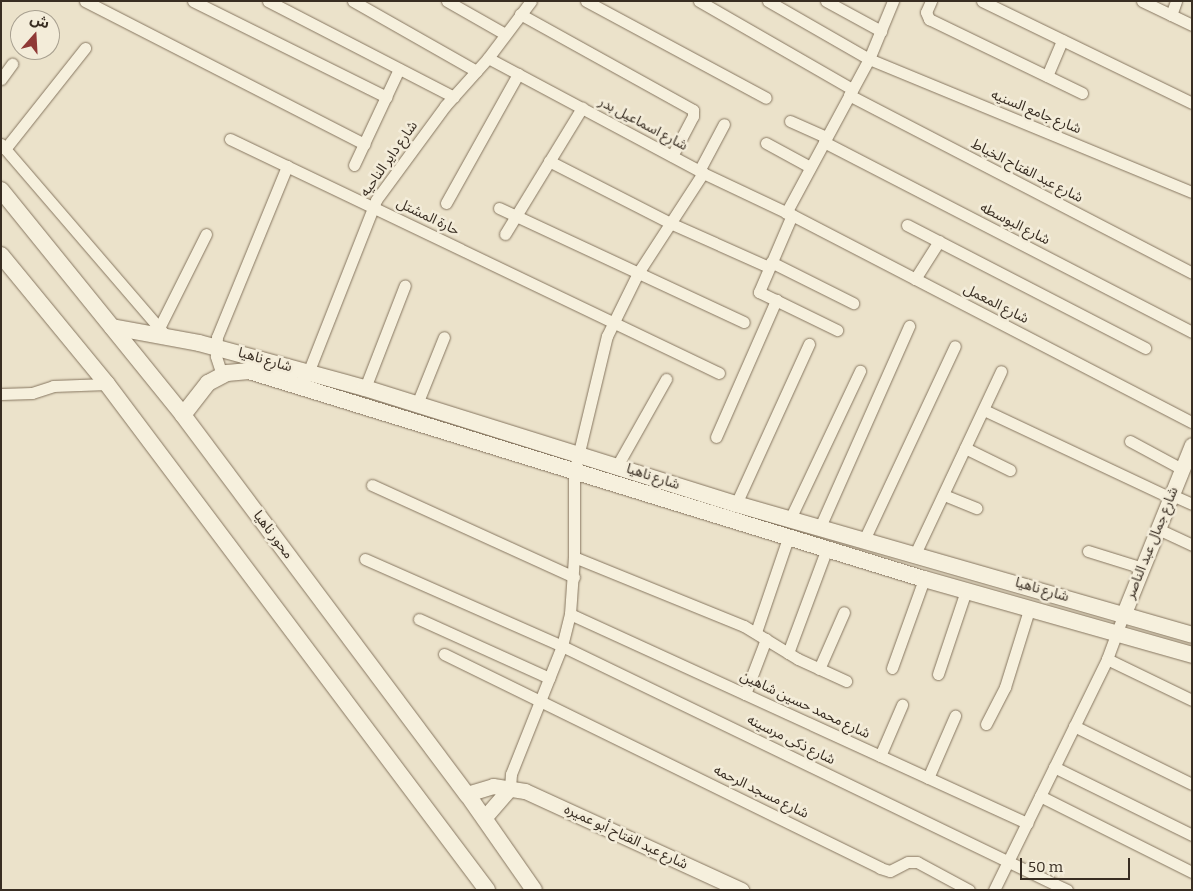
<!DOCTYPE html>
<meta charset="utf-8">
<style>
body{margin:0}
#map{position:relative;width:1193px;height:891px;overflow:hidden;background:#ebe2ca;font-family:Bitter,"Noto Sans Arabic",serif}
div>[style]{position:absolute}
.roads{filter:drop-shadow(0 0 1px #867660) drop-shadow(0 0 1px #867660)}
.minor>*{height:11px;margin:-5.5px;padding:0 5.5px;transform-origin:5.5px;border-radius:5.5px;background:#f6f0dd}
.tertiary>*{height:15px;margin:-7.5px;padding:0 7.5px;transform-origin:7.5px;border-radius:7.5px;background:#f6f0dd}
.secondary>*{height:16px;margin:-8px;padding:0 8px;transform-origin:8px;border-radius:8px;background:#f6f0dd}
span{translate:-50% -50%;white-space:nowrap;text-align:center;line-height:1.15;-webkit-text-stroke:5px #f3ecd9;paint-order:stroke}
.street-label{font-size:14px;color:#382d22}
.frame{position:absolute;inset:0;border:2px solid #382d22;pointer-events:none}
.north{position:absolute;left:10px;top:10px;width:50px;height:50px;box-sizing:border-box;background:#f3ecd9;border:1px solid #a8a090;border-radius:50%;rotate:19deg;font-size:14px;font-weight:700;line-height:20px;text-align:center;color:#382d22}
.north::after{content:'';display:block;margin:auto;width:18px;height:22px;background:#8f3936;clip-path:polygon(50% 0,100% 100%,50% 72%,0 100%)}
.scale{position:absolute;left:1020px;top:858px;width:110px;height:22px;box-sizing:border-box;border:2px solid #382d22;border-top:0;padding-left:6px;font-size:15px;line-height:18px;white-space:nowrap;color:#382d22;-webkit-text-stroke:4px #f3ecd9;paint-order:stroke}
</style>
<div id="map">
<div class="roads">
<div class="minor">
<i style="left:85px;top:1px;width:314px;rotate:27.1deg"></i>
<i style="left:193px;top:1px;width:216px;rotate:26.4deg"></i>
<i style="left:268px;top:1px;width:209px;rotate:27.3deg"></i>
<i style="left:353px;top:1px;width:142px;rotate:29.6deg"></i>
<i style="left:447px;top:1px;width:67px;rotate:29.6deg"></i>
<i style="left:586px;top:1px;width:204px;rotate:28.3deg"></i>
<i style="left:699px;top:1px;width:177px;rotate:29.9deg"></i>
<i style="left:768px;top:1px;width:116px;rotate:29.9deg"></i>
<i style="left:869px;top:59px;width:349px;rotate:22.4deg"></i>
<i style="left:826px;top:1px;width:63px;rotate:28.6deg"></i>
<i style="left:931px;top:1px;width:12px;rotate:114deg"></i>
<i style="left:926px;top:12px;width:8px;rotate:67deg"></i>
<i style="left:929px;top:19px;width:170px;rotate:25.8deg"></i>
<i style="left:982px;top:1px;width:233px;rotate:25.9deg"></i>
<i style="left:1142px;top:1px;width:55px;rotate:25.6deg"></i>
<i style="left:520px;top:14px;width:198px;rotate:29deg"></i>
<i style="left:693px;top:110px;width:6px;rotate:90deg"></i>
<i style="left:693px;top:116px;width:45px;rotate:117.7deg"></i>
<i style="left:1171px;top:15px;width:15px;rotate:-70deg"></i>
<i style="left:488px;top:58px;width:244px;rotate:28.1deg"></i>
<i style="left:703px;top:173px;width:98px;rotate:25.3deg"></i>
<i style="left:792px;top:215px;width:450px;rotate:27.4deg"></i>
<i style="left:1047px;top:76px;width:39px;rotate:-67deg"></i>
<i style="left:1px;top:79px;width:19px;rotate:-54deg"></i>
<i style="left:849px;top:95px;width:386px;rotate:27.4deg"></i>
<i style="left:790px;top:121px;width:39px;rotate:24deg"></i>
<i style="left:230px;top:139px;width:542px;rotate:25.57deg"></i>
<i style="left:824px;top:142px;width:414px;rotate:27.3deg"></i>
<i style="left:766px;top:143px;width:50px;rotate:28.6deg"></i>
<i style="left:1px;top:144px;width:253px;rotate:49.3deg"></i>
<i style="left:5px;top:149px;width:129px;rotate:-51.6deg"></i>
<i style="left:549px;top:161px;width:136px;rotate:27.1deg"></i>
<i style="left:670px;top:223px;width:108px;rotate:24deg"></i>
<i style="left:354px;top:165px;width:106px;rotate:-64.9deg"></i>
<i style="left:699px;top:171px;width:53px;rotate:-62deg"></i>
<i style="left:446px;top:203px;width:148px;rotate:-60.8deg"></i>
<i style="left:499px;top:208px;width:270px;rotate:25deg"></i>
<i style="left:786px;top:213px;width:175px;rotate:-61.7deg"></i>
<i style="left:869px;top:59px;width:63px;rotate:-67.5deg"></i>
<i style="left:792px;top:215px;width:84px;rotate:113.2deg"></i>
<i style="left:759px;top:292px;width:87px;rotate:26deg"></i>
<i style="left:907px;top:225px;width:268px;rotate:27.3deg"></i>
<i style="left:505px;top:234px;width:148px;rotate:-58.6deg"></i>
<i style="left:771px;top:262px;width:92px;rotate:26.6deg"></i>
<i style="left:915px;top:279px;width:45px;rotate:-57.7deg"></i>
<i style="left:159px;top:328px;width:105px;rotate:-63.4deg"></i>
<i style="left:222px;top:375px;width:20px;rotate:-108deg"></i>
<i style="left:216px;top:356px;width:19px;rotate:-87deg"></i>
<i style="left:217px;top:337px;width:185px;rotate:-67.7deg"></i>
<i style="left:306px;top:378px;width:191px;rotate:-68.5deg"></i>
<i style="left:376px;top:200px;width:117px;rotate:-53.7deg"></i>
<i style="left:445px;top:106px;width:64px;rotate:-48.1deg"></i>
<i style="left:488px;top:58px;width:71px;rotate:-53deg"></i>
<i style="left:365px;top:388px;width:110px;rotate:-68.8deg"></i>
<i style="left:1px;top:394px;width:31px;rotate:-2deg"></i>
<i style="left:32px;top:393px;width:22px;rotate:-18deg"></i>
<i style="left:53px;top:386px;width:54px;rotate:-2.1deg"></i>
<i style="left:417px;top:404px;width:72px;rotate:-68.1deg"></i>
<i style="left:984px;top:410px;width:207px;rotate:25.2deg"></i>
<i style="left:716px;top:437px;width:150px;rotate:-66.3deg"></i>
<i style="left:1130px;top:441px;width:59px;rotate:28.3deg"></i>
<i style="left:965px;top:448px;width:50px;rotate:26.1deg"></i>
<i style="left:617px;top:466px;width:100px;rotate:-60.6deg"></i>
<i style="left:372px;top:485px;width:222px;rotate:24.5deg"></i>
<i style="left:944px;top:495px;width:35px;rotate:22deg"></i>
<i style="left:1172px;top:495px;width:22px;rotate:24deg"></i>
<i style="left:736px;top:504px;width:176px;rotate:-65.5deg"></i>
<i style="left:790px;top:519px;width:164px;rotate:-64.7deg"></i>
<i style="left:820px;top:527px;width:220px;rotate:-66.1deg"></i>
<i style="left:1158px;top:529px;width:38px;rotate:25deg"></i>
<i style="left:864px;top:540px;width:214px;rotate:-64.9deg"></i>
<i style="left:1088px;top:551px;width:58px;rotate:17.2deg"></i>
<i style="left:915px;top:554px;width:202px;rotate:-64.8deg"></i>
<i style="left:574px;top:557px;width:183px;rotate:22.1deg"></i>
<i style="left:744px;top:626px;width:63px;rotate:31.4deg"></i>
<i style="left:798px;top:659px;width:53px;rotate:24.6deg"></i>
<i style="left:365px;top:559px;width:215px;rotate:23.8deg"></i>
<i style="left:562px;top:646px;width:561px;rotate:25.79deg"></i>
<i style="left:570px;top:614px;width:503px;rotate:24.58deg"></i>
<i style="left:419px;top:619px;width:143px;rotate:24.4deg"></i>
<i style="left:756px;top:632px;width:99px;rotate:-71.2deg"></i>
<i style="left:788px;top:653px;width:112px;rotate:-69.6deg"></i>
<i style="left:444px;top:654px;width:486px;rotate:26.1deg"></i>
<i style="left:880px;top:868px;width:10px;rotate:17deg"></i>
<i style="left:890px;top:871px;width:20px;rotate:-27deg"></i>
<i style="left:908px;top:862px;width:9px"></i>
<i style="left:917px;top:862px;width:59px;rotate:28.3deg"></i>
<i style="left:1107px;top:659px;width:94px;rotate:25.8deg"></i>
<i style="left:892px;top:668px;width:95px;rotate:-70.2deg"></i>
<i style="left:819px;top:669px;width:62px;rotate:-66.3deg"></i>
<i style="left:938px;top:674px;width:88px;rotate:-71.4deg"></i>
<i style="left:745px;top:694px;width:59px;rotate:-69.1deg"></i>
<i style="left:986px;top:724px;width:42px;rotate:-62.8deg"></i>
<i style="left:1005px;top:687px;width:81px;rotate:-72.7deg"></i>
<i style="left:1074px;top:726px;width:131px;rotate:26.2deg"></i>
<i style="left:880px;top:756px;width:56px;rotate:-66.7deg"></i>
<i style="left:1054px;top:767px;width:154px;rotate:26.2deg"></i>
<i style="left:928px;top:778px;width:68px;rotate:-66.5deg"></i>
<i style="left:510px;top:788px;width:14px;rotate:-86deg"></i>
<i style="left:511px;top:774px;width:138px;rotate:-68.3deg"></i>
<i style="left:562px;top:646px;width:33px;rotate:-76deg"></i>
<i style="left:570px;top:614px;width:57px;rotate:-86deg"></i>
<i style="left:574px;top:557px;width:84px;rotate:-90deg"></i>
<i style="left:574px;top:473px;width:141px;rotate:-76.5deg"></i>
<i style="left:607px;top:336px;width:70px;rotate:-63.8deg"></i>
<i style="left:638px;top:273px;width:119px;rotate:-57deg"></i>
<i style="left:1040px;top:796px;width:170px;rotate:26.6deg"></i>
<i style="left:994px;top:890px;width:257px;rotate:-63.9deg"></i>
<i style="left:1107px;top:659px;width:49px;rotate:-69.7deg"></i>
</div>
<div class="tertiary">
<i style="left:1124px;top:613px;width:181px;rotate:-68deg"></i>
<i style="left:467px;top:794px;width:27px;rotate:-17deg"></i>
<i style="left:493px;top:786px;width:32px;rotate:9deg"></i>
<i style="left:525px;top:791px;width:238px;rotate:24.6deg"></i>
<i style="left:484px;top:818px;width:40px;rotate:-49deg"></i>
</div>
<div class="secondary">
<i style="left:1px;top:190px;width:289px;rotate:51deg"></i>
<i style="left:183px;top:415px;width:474px;rotate:53.2deg"></i>
<i style="left:467px;top:794px;width:117px;rotate:55.1deg"></i>
<i style="left:1px;top:255px;width:167px;rotate:50.6deg"></i>
<i style="left:107px;top:384px;width:633px;rotate:53.09deg"></i>
<i style="left:112px;top:327px;width:88px;rotate:10.4deg"></i>
<i style="left:199px;top:343px;width:172px;rotate:15.2deg"></i>
<i style="left:365px;top:388px;width:389px;rotate:17.4deg"></i>
<i style="left:736px;top:504px;width:474px;rotate:16deg"></i>
<i style="left:183px;top:415px;width:41px;rotate:-52deg"></i>
<i style="left:208px;top:383px;width:21px;rotate:-28deg"></i>
<i style="left:227px;top:373px;width:22px;rotate:-5deg"></i>
<i style="left:249px;top:371px;width:706px;rotate:17.13deg"></i>
<i style="left:924px;top:579px;width:279px;rotate:15.8deg"></i>
</div>
</div>
<div class="street-label">
<span style="left:1036px;top:112px;rotate:22deg">شارع جامع السنيه</span>
<span style="left:643px;top:124px;rotate:28deg">شارع اسماعيل بدر</span>
<span style="left:389px;top:159px;rotate:-55deg">شارع داير الناحيه</span>
<span style="left:1027px;top:171px;rotate:27deg">شارع عبد الفتاح الخياط</span>
<span style="left:428px;top:217px;rotate:26deg">حارة المشتل</span>
<span style="left:1015px;top:224px;rotate:27deg">شارع البوسطه</span>
<span style="left:996px;top:304px;rotate:27deg">شارع المعمل</span>
<span style="left:265px;top:360px;rotate:16deg">شارع ناهيا</span>
<span style="left:653px;top:477px;rotate:18deg">شارع ناهيا</span>
<span style="left:273px;top:535px;rotate:53deg">محور ناهيا</span>
<span style="left:1152px;top:543px;rotate:-68deg">شارع جمال عبد الناصر</span>
<span style="left:1042px;top:590px;rotate:16deg">شارع ناهيا</span>
<span style="left:805px;top:705px;rotate:25deg">شارع محمد حسين شاهين</span>
<span style="left:791px;top:740px;rotate:26deg">شارع ذكى مرسينه</span>
<span style="left:761px;top:792px;rotate:26deg">شارع مسجد الرحمه</span>
<span style="left:626px;top:837px;rotate:25deg">شارع عبد الفتاح أبو عميره</span>
</div>
<div class="frame"></div>
<div class="north">ش</div>
<div class="scale">50 m</div>
</div>
